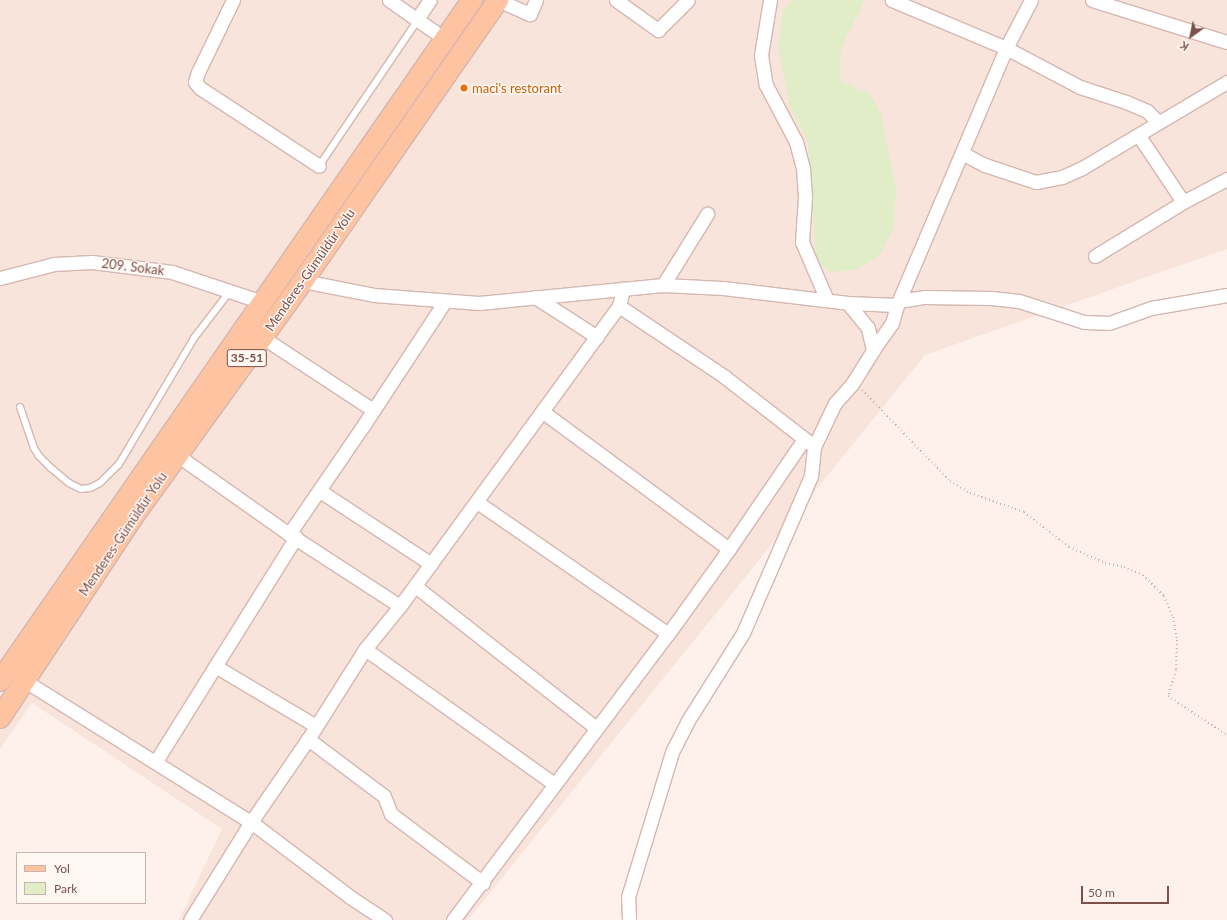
<!DOCTYPE html>
<meta charset="utf-8">
<style>
body{margin:0}
#map{position:relative;width:1227px;height:920px;overflow:hidden;background:#fef1eb;font-family:Lato,sans-serif}
div>[style]{position:absolute}
[style*='--x']{left:calc(var(--x)*1px);top:calc(var(--y)*1px);width:calc(var(--w)*1px);rotate:calc(var(--a)*1deg)}
.residential>*{inset:0;background:#f8e4db}
.green>*{inset:0;background:#e0edc7}
.path>*{height:2px;margin-top:-1px;transform-origin:0;background:repeating-linear-gradient(90deg,#dbaaa2 0 1px,transparent 0 4px)}
.roads{filter:drop-shadow(1px 0 #d4b7b1) drop-shadow(-1px 0 #d4b7b1) drop-shadow(0 1px #d4b7b1) drop-shadow(0 -1px #d4b7b1)}
.service>*{height:6px;margin:-3px;padding:0 3px;transform-origin:3px;border-radius:3px;background:#fff}
.minor>*{height:13px;margin:-6.5px;padding:0 6.5px;transform-origin:6.5px;border-radius:6.5px;background:#fff}
.primary>*{height:20px;margin:-10px;padding:0 10px;transform-origin:10px;border-radius:10px;background:#fec3a1}
.dots>*{width:11px;height:11px;translate:-50% -50%;box-sizing:border-box;border:2px solid #fff7f2;border-radius:50%}
span{translate:-50% -50%;white-space:nowrap;text-align:center;line-height:1.15;-webkit-text-stroke:3px #fff7f2;paint-order:stroke}
.shield-label span{padding:1px 3px;background:#fff7f2;border:1px solid;border-radius:3px;-webkit-text-stroke-width:0}
.shield-label{font-size:12px;color:#7b504b;font-weight:700}
.food-label{font-size:13px;color:#c56008}
.left{translate:0 -50%;text-align:left}
.street-label{font-size:13px;color:#7b504b}
.legend{position:absolute;left:16px;top:852px;width:130px;height:52px;box-sizing:border-box;background:#fff7f2;border:1px solid #cab4af;margin:0;padding:5px 7px;list-style:none;font-size:12px;color:#7b504b}
.legend li{display:flex;align-items:center;gap:8px;height:20px}
.legend b{width:20px;border:1px solid #cab4af}
.north{position:absolute;left:1171px;top:16px;width:40px;height:40px;-webkit-text-stroke:3px #fff7f2;paint-order:stroke;rotate:213deg;font-size:11px;font-weight:700;line-height:16px;text-align:center;color:#7b504b}
.north::after{content:'';display:block;margin:auto;width:14px;height:18px;background:#7b504b;clip-path:polygon(50% 0,100% 100%,50% 72%,0 100%)}
.scale{position:absolute;left:1081px;top:886px;width:88px;height:18px;box-sizing:border-box;border:2px solid #7b504b;border-top:0;padding-left:5px;font-size:12px;line-height:14px;white-space:nowrap;color:#7b504b;-webkit-text-stroke:3px #fff7f2;paint-order:stroke}
</style>
<div id="map">
<div class="residential">
<div style="clip-path:polygon(0 0,1227px 0,1227px 249px,925px 355px,468px 920px,179px 920px,222px 829px,32px 703px,0 749px)"></div>
</div>
<div class="green">
<div style="clip-path:polygon(792px 0,865px 0,841px 48px,840px 80px,870px 94px,882px 116px,886px 141px,896px 188px,894px 227px,880px 255px,856px 270px,830px 272px,816px 260px,808px 143px,790px 106px,778px 47px,783px 11px)"></div>
</div>
<div class="path">
<div style="--x:862;--y:390;--w:127;--a:46"></div>
<div style="--x:950;--y:481;--w:23;--a:31"></div>
<div style="--x:970;--y:493;--w:57;--a:19.4"></div>
<div style="--x:1024;--y:512;--w:57;--a:37.9"></div>
<div style="--x:1069;--y:547;--w:39;--a:24"></div>
<div style="--x:1105;--y:563;--w:19;--a:12"></div>
<div style="--x:1124;--y:567;--w:21;--a:23"></div>
<div style="--x:1143;--y:575;--w:30;--a:45"></div>
<div style="--x:1164;--y:596;--w:23;--a:67"></div>
<div style="--x:1173;--y:617;--w:23;--a:80"></div>
<div style="--x:1177;--y:640;--w:30;--a:92"></div>
<div style="--x:1176;--y:670;--w:27;--a:107"></div>
<div style="--x:1168;--y:696;--w:71;--a:33.5"></div>
</div>
<div class="roads">
<div class="service">
<div style="--x:319;--y:166;--w:176;--a:-55.9"></div>
<div style="--x:20;--y:407;--w:43;--a:71.1"></div>
<div style="--x:34;--y:448;--w:9;--a:58"></div>
<div style="--x:39;--y:456;--w:17;--a:45"></div>
<div style="--x:51;--y:468;--w:23;--a:40"></div>
<div style="--x:69;--y:483;--w:13;--a:27"></div>
<div style="--x:81;--y:489;--w:9;--a:-6"></div>
<div style="--x:90;--y:488;--w:11;--a:-27"></div>
<div style="--x:100;--y:483;--w:27;--a:-45"></div>
<div style="--x:119;--y:464;--w:147;--a:-59.2"></div>
<div style="--x:194;--y:338;--w:59;--a:-52.5"></div>
</div>
<div class="minor">
<div style="--x:233;--y:0;--w:80;--a:115.9"></div>
<div style="--x:198;--y:72;--w:10;--a:107"></div>
<div style="--x:195;--y:82;--w:8;--a:50"></div>
<div style="--x:200;--y:88;--w:142;--a:33.2"></div>
<div style="--x:389;--y:0;--w:68;--a:34.9"></div>
<div style="--x:498;--y:0;--w:35;--a:24"></div>
<div style="--x:530;--y:14;--w:15;--a:-67"></div>
<div style="--x:616;--y:0;--w:52;--a:35.5"></div>
<div style="--x:658;--y:30;--w:42;--a:-45"></div>
<div style="--x:770;--y:0;--w:56;--a:99.3"></div>
<div style="--x:761;--y:55;--w:30;--a:81"></div>
<div style="--x:766;--y:85;--w:64;--a:62.2"></div>
<div style="--x:796;--y:142;--w:27;--a:75"></div>
<div style="--x:803;--y:168;--w:29;--a:86"></div>
<div style="--x:805;--y:197;--w:45;--a:93.8"></div>
<div style="--x:802;--y:242;--w:63;--a:66.7"></div>
<div style="--x:1031;--y:0;--w:54;--a:117.5"></div>
<div style="--x:1006;--y:48;--w:84;--a:27.8"></div>
<div style="--x:1080;--y:87;--w:48;--a:18.1"></div>
<div style="--x:1126;--y:102;--w:23;--a:23"></div>
<div style="--x:1147;--y:111;--w:16;--a:45"></div>
<div style="--x:1092;--y:0;--w:141;--a:17.3"></div>
<div style="--x:417;--y:19;--w:23;--a:-56"></div>
<div style="--x:1139;--y:136;--w:79;--a:56.3"></div>
<div style="--x:962;--y:153;--w:26;--a:28"></div>
<div style="--x:985;--y:165;--w:54;--a:18.4"></div>
<div style="--x:1036;--y:182;--w:26;--a:-11"></div>
<div style="--x:1062;--y:177;--w:22;--a:-24"></div>
<div style="--x:1082;--y:168;--w:169;--a:-30.7"></div>
<div style="--x:1095;--y:256;--w:103;--a:-31.5"></div>
<div style="--x:1183;--y:202;--w:50;--a:-27.6"></div>
<div style="--x:0;--y:278;--w:56;--a:-14.5"></div>
<div style="--x:54;--y:264;--w:38;--a:-3"></div>
<div style="--x:92;--y:262;--w:81;--a:7.1"></div>
<div style="--x:172;--y:272;--w:95;--a:18.4"></div>
<div style="--x:303;--y:281;--w:72;--a:11.2"></div>
<div style="--x:374;--y:295;--w:105;--a:4.4"></div>
<div style="--x:479;--y:303;--w:185;--a:-5.6"></div>
<div style="--x:663;--y:285;--w:60;--a:2.9"></div>
<div style="--x:723;--y:288;--w:126;--a:6.8"></div>
<div style="--x:848;--y:303;--w:49;--a:2.3"></div>
<div style="--x:897;--y:305;--w:279;--a:-67"></div>
<div style="--x:1006;--y:48;--w:124;--a:-157.2"></div>
<div style="--x:663;--y:285;--w:84;--a:-58.2"></div>
<div style="--x:535;--y:297;--w:74;--a:32.8"></div>
<div style="--x:899;--y:301;--w:26;--a:-9"></div>
<div style="--x:925;--y:297;--w:66;--a:0.9"></div>
<div style="--x:991;--y:298;--w:28;--a:6"></div>
<div style="--x:1019;--y:301;--w:68;--a:17.9"></div>
<div style="--x:1084;--y:322;--w:25;--a:2"></div>
<div style="--x:1109;--y:323;--w:45;--a:-19.7"></div>
<div style="--x:1151;--y:308;--w:77;--a:-9.7"></div>
<div style="--x:619;--y:306;--w:128;--a:33.8"></div>
<div style="--x:725;--y:377;--w:109;--a:37.9"></div>
<div style="--x:262;--y:337;--w:133;--a:33.3"></div>
<div style="--x:873;--y:350;--w:33;--a:-55"></div>
<div style="--x:892;--y:323;--w:19;--a:-74"></div>
<div style="--x:543;--y:412;--w:231;--a:36.4"></div>
<div style="--x:177;--y:455;--w:137;--a:35.2"></div>
<div style="--x:289;--y:534;--w:132;--a:33"></div>
<div style="--x:400;--y:606;--w:55;--a:129.1"></div>
<div style="--x:365;--y:649;--w:107;--a:122.3"></div>
<div style="--x:308;--y:739;--w:101;--a:124.5"></div>
<div style="--x:251;--y:822;--w:115;--a:121.9"></div>
<div style="--x:320;--y:491;--w:133;--a:33.3"></div>
<div style="--x:477;--y:502;--w:232;--a:34.6"></div>
<div style="--x:289;--y:534;--w:135;--a:-55.6"></div>
<div style="--x:365;--y:423;--w:146;--a:-56.7"></div>
<div style="--x:415;--y:586;--w:230;--a:38.1"></div>
<div style="--x:400;--y:606;--w:371;--a:-53.9"></div>
<div style="--x:619;--y:306;--w:18;--a:-77"></div>
<div style="--x:365;--y:649;--w:232;--a:35.5"></div>
<div style="--x:215;--y:666;--w:117;--a:30.7"></div>
<div style="--x:25;--y:681;--w:266;--a:32"></div>
<div style="--x:251;--y:822;--w:124;--a:37.1"></div>
<div style="--x:350;--y:897;--w:42;--a:33.3"></div>
<div style="--x:308;--y:739;--w:95;--a:36.9"></div>
<div style="--x:384;--y:796;--w:19;--a:69"></div>
<div style="--x:391;--y:814;--w:115;--a:36.9"></div>
<div style="--x:156;--y:761;--w:264;--a:-58"></div>
<div style="--x:453;--y:920;--w:358;--a:-53.1"></div>
<div style="--x:668;--y:634;--w:105;--a:-54.3"></div>
<div style="--x:729;--y:549;--w:133;--a:-55.7"></div>
<div style="--x:629;--y:920;--w:23;--a:-92"></div>
<div style="--x:628;--y:897;--w:152;--a:-73.1"></div>
<div style="--x:672;--y:752;--w:34;--a:-63"></div>
<div style="--x:687;--y:722;--w:105;--a:-57.8"></div>
<div style="--x:743;--y:633;--w:171;--a:-66.6"></div>
<div style="--x:811;--y:476;--w:29;--a:-84"></div>
<div style="--x:814;--y:447;--w:49;--a:-64.5"></div>
<div style="--x:835;--y:403;--w:25;--a:-48"></div>
<div style="--x:852;--y:384;--w:40;--a:-58"></div>
<div style="--x:873;--y:350;--w:23;--a:-103"></div>
<div style="--x:868;--y:328;--w:32;--a:-129"></div>
</div>
<div class="primary">
<div style="--x:0;--y:681;--w:829;--a:-55.27"></div>
<div style="--x:0;--y:718;--w:241;--a:-56.5"></div>
<div style="--x:133;--y:517;--w:291;--a:-54.2"></div>
<div style="--x:303;--y:281;--w:342;--a:-55.2"></div>
</div>
</div>
<div class="dots">
<div style="left:464px;top:88px;background:#e8710a"></div>
</div>
<div class="shield-label">
<span style="left:247px;top:358px">35-51</span>
</div>
<div class="food-label">
<span class="left" style="left:472px;top:88px">maci's restorant</span>
</div>
<div class="street-label">
<span style="left:133px;top:267px;rotate:7deg">209. Sokak</span>
<span style="left:310px;top:270px;rotate:-55deg">Menderes-Gümüldür Yolu</span>
<span style="left:123px;top:534px;rotate:-56deg">Menderes-Gümüldür Yolu</span>
</div>
<ul class="legend">
<li><b style="height:5px;background:#fec3a1"></b>Yol</li>
<li><b style="height:11px;background:#e0edc7"></b>Park</li>
</ul>
<div class="north">K</div>
<div class="scale">50 m</div>
</div>
